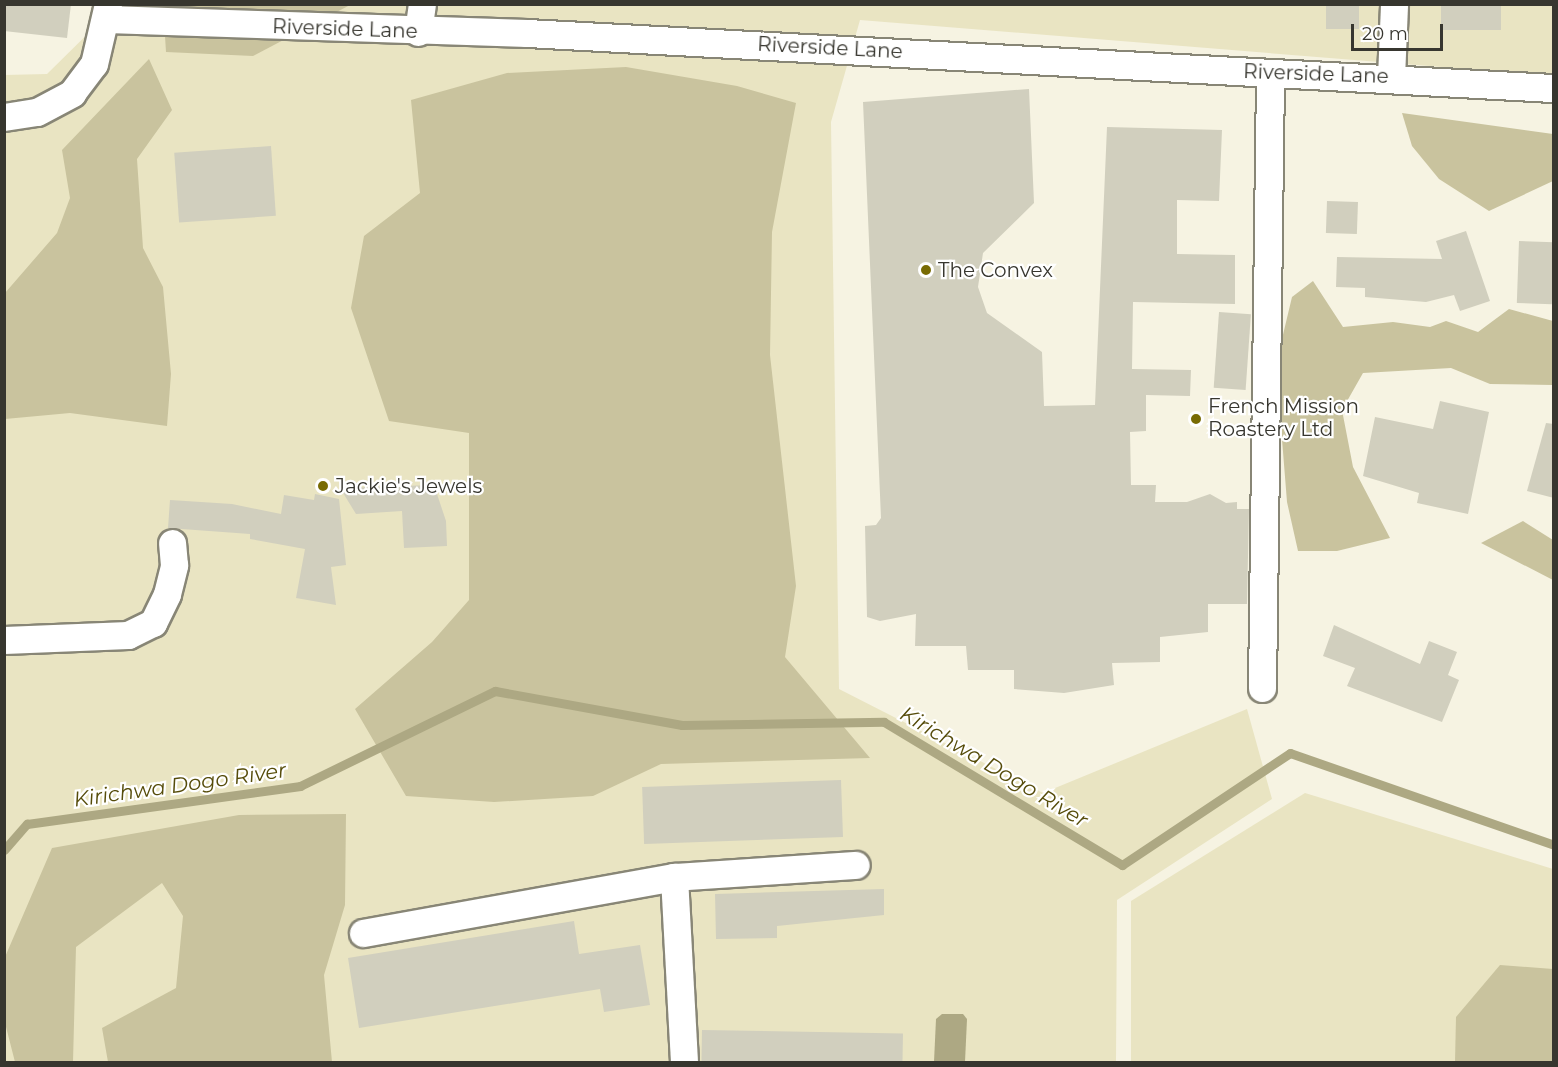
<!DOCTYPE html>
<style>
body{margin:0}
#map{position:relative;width:1558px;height:1067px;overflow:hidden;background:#f6f3e2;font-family:Montserrat,sans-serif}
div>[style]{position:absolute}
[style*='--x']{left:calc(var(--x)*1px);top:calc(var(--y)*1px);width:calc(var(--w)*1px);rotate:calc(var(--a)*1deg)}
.green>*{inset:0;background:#e9e4c2}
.forest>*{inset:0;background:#c9c39e}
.water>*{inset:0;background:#ada883}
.stream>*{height:9px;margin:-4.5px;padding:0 4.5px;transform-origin:4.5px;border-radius:4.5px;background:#ada883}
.building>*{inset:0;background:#d1cfbe;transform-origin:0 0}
.roads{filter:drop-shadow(2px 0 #888676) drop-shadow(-2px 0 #888676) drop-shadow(0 2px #888676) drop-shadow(0 -2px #888676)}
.minor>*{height:27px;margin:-13.5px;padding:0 13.5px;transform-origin:13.5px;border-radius:13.5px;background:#fff}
.dots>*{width:16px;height:16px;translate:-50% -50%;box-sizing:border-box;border:3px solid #fff;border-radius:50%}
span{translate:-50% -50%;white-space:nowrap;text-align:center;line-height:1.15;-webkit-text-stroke:4.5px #fff;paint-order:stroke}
.street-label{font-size:20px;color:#37362f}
.poi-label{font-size:20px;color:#37362f}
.left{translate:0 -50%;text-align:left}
.water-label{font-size:21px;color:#564c0a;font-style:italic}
.frame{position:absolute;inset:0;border:6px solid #37362f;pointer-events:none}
.scale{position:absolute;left:1351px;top:24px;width:92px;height:27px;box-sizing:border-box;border:3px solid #37362f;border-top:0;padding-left:8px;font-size:18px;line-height:21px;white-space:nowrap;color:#37362f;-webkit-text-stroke:4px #fff;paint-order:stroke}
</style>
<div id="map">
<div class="green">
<div style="clip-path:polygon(118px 4px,1554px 5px,1553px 76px,860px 20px,831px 122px,839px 689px,1043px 793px,1247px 709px,1272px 799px,1117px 900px,1116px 1062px,5px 1062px,4px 75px,47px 74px)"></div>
<div style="clip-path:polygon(1305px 793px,1553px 869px,1553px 1062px,1131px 1062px,1131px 901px)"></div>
</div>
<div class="forest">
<div style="clip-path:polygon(163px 5px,350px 5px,253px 56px,166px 52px)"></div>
<div style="clip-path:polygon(149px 59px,172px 110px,137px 159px,143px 248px,163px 287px,171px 374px,167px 426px,70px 413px,5px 419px,5px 293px,57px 233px,70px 198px,62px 150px)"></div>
<div style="clip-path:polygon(626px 67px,737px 86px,796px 103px,772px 232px,770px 355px,796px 586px,785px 657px,870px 758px,661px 764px,593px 796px,494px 802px,406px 796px,355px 709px,432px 642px,469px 600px,469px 433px,389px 421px,351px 308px,364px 236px,420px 193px,411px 100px,507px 73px)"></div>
<div style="clip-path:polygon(1402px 113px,1553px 134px,1553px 181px,1489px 211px,1439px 179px,1412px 146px)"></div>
<div style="clip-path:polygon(1313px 281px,1343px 327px,1393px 322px,1430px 327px,1446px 321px,1478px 332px,1509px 309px,1553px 321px,1553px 385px,1490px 384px,1451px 368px,1363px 373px,1342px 410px,1353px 467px,1390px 538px,1337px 551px,1298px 551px,1287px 502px,1276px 364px,1292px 297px)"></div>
<div style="clip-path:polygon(1523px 521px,1553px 540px,1553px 580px,1481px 543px)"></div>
<div style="clip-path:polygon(346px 814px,345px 905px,324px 975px,332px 1062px,108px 1062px,102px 1028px,176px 988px,183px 916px,162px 883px,76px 947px,73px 1062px,15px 1062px,5px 1023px,5px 957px,52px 848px,239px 815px)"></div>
<div style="clip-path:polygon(1500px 965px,1553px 969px,1553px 1062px,1455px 1062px,1456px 1017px)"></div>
</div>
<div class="water">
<div style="clip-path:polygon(942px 1014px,963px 1014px,967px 1019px,965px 1062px,934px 1062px,936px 1019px)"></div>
</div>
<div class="stream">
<div style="--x:4;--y:850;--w:35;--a:-49"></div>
<div style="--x:27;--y:824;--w:276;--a:-7.9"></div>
<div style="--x:300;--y:786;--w:217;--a:-26"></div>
<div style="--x:495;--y:691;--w:190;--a:10.3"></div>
<div style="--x:682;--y:725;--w:202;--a:-0.9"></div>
<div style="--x:884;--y:722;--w:278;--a:31"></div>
<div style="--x:1122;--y:865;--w:202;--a:-33.7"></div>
<div style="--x:1290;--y:753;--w:280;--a:19.2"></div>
</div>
<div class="building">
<div style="clip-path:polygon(4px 4px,71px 4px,67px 38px,4px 31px)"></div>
<div style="left:1326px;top:4px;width:33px;height:25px"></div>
<div style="left:1441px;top:4px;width:60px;height:26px"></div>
<div style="clip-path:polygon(1029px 89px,1034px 203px,983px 253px,978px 287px,987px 313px,1042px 352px,1044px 406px,1095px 405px,1107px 127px,1222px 130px,1219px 201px,1177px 200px,1177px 254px,1235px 255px,1235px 304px,1133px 302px,1132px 369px,1191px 370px,1190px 396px,1146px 395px,1146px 431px,1130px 432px,1131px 485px,1156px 485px,1155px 502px,1187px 502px,1210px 494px,1226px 503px,1237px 502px,1237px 509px,1249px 509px,1247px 604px,1208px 604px,1208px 632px,1160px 637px,1160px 662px,1112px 663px,1114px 685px,1064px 693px,1014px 689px,1014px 670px,968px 670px,966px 646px,915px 646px,916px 614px,880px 621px,867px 617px,865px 526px,876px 525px,881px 518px,863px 102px)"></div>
<div style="left:271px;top:146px;width:70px;height:97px;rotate:86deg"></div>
<div style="left:1327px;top:201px;width:31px;height:32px;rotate:2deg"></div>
<div style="clip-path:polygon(1466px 231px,1490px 301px,1460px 311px,1454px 295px,1426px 302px,1365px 297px,1365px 288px,1336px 287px,1337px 257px,1442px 259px,1436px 241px)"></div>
<div style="left:1519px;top:241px;width:35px;height:62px;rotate:2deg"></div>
<div style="left:1219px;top:312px;width:32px;height:76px;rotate:4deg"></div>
<div style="clip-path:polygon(1440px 401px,1489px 412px,1468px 514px,1417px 503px,1419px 493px,1363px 476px,1375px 417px,1433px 429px)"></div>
<div style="clip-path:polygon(1546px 423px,1554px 424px,1554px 498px,1527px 491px)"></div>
<div style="clip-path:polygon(434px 485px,446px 521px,447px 546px,404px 548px,402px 511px,356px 514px,340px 488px)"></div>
<div style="clip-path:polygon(315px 494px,339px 499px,346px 565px,331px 567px,336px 605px,296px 598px,305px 549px,250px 539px,250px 534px,168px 528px,170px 500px,232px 504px,281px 514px,284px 495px,314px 500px)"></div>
<div style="clip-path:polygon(1334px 625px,1420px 664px,1429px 641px,1457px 652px,1448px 675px,1459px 680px,1442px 722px,1347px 686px,1355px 668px,1323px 656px)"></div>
<div style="left:841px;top:780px;width:57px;height:199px;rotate:88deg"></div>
<div style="clip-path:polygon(884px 889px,884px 915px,777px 926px,777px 938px,716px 939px,715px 894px)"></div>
<div style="clip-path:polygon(574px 921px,579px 954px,640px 945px,650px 1005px,604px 1012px,600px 989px,359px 1028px,348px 958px)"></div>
<div style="left:702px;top:1030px;width:201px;height:32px;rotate:1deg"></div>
</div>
<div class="roads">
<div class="minor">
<div style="--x:107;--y:19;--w:420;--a:1.9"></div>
<div style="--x:527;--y:33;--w:1028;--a:3.07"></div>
<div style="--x:418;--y:32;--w:28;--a:-82"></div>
<div style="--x:1391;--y:77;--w:73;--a:-87.6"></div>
<div style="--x:4;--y:117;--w:33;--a:-9"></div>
<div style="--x:37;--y:112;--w:40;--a:-28"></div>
<div style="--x:72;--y:93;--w:36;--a:-53"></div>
<div style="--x:94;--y:64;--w:62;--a:-76.9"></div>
<div style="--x:4;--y:640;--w:124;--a:-2.3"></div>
<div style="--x:128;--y:635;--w:28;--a:-26"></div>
<div style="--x:153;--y:623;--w:32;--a:-64"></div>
<div style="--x:167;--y:594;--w:30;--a:-76"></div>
<div style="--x:174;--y:565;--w:22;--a:-95"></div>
<div style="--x:1262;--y:688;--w:615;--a:-89.25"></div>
<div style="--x:674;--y:877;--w:182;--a:-3.8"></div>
<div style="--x:363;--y:933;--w:316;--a:-10.2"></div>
<div style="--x:674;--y:877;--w:185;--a:86.9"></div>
</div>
</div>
<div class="dots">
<div style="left:926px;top:270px;background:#786b03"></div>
<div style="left:1196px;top:419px;background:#786b03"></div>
<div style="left:323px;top:486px;background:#786b03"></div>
</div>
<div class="street-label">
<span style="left:345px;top:29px;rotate:2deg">Riverside Lane</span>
<span style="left:830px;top:48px;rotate:3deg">Riverside Lane</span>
<span style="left:1316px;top:74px;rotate:2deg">Riverside Lane</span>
</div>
<div class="poi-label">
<span class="left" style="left:938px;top:270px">The Convex</span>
<span class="left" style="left:1208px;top:418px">French Mission<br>Roastery Ltd</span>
<span class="left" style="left:335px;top:486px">Jackie's Jewels</span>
</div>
<div class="water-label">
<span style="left:994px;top:767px;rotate:31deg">Kirichwa Dogo River</span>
<span style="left:180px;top:785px;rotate:-8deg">Kirichwa Dogo River</span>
</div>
<div class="frame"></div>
<div class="scale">20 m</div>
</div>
